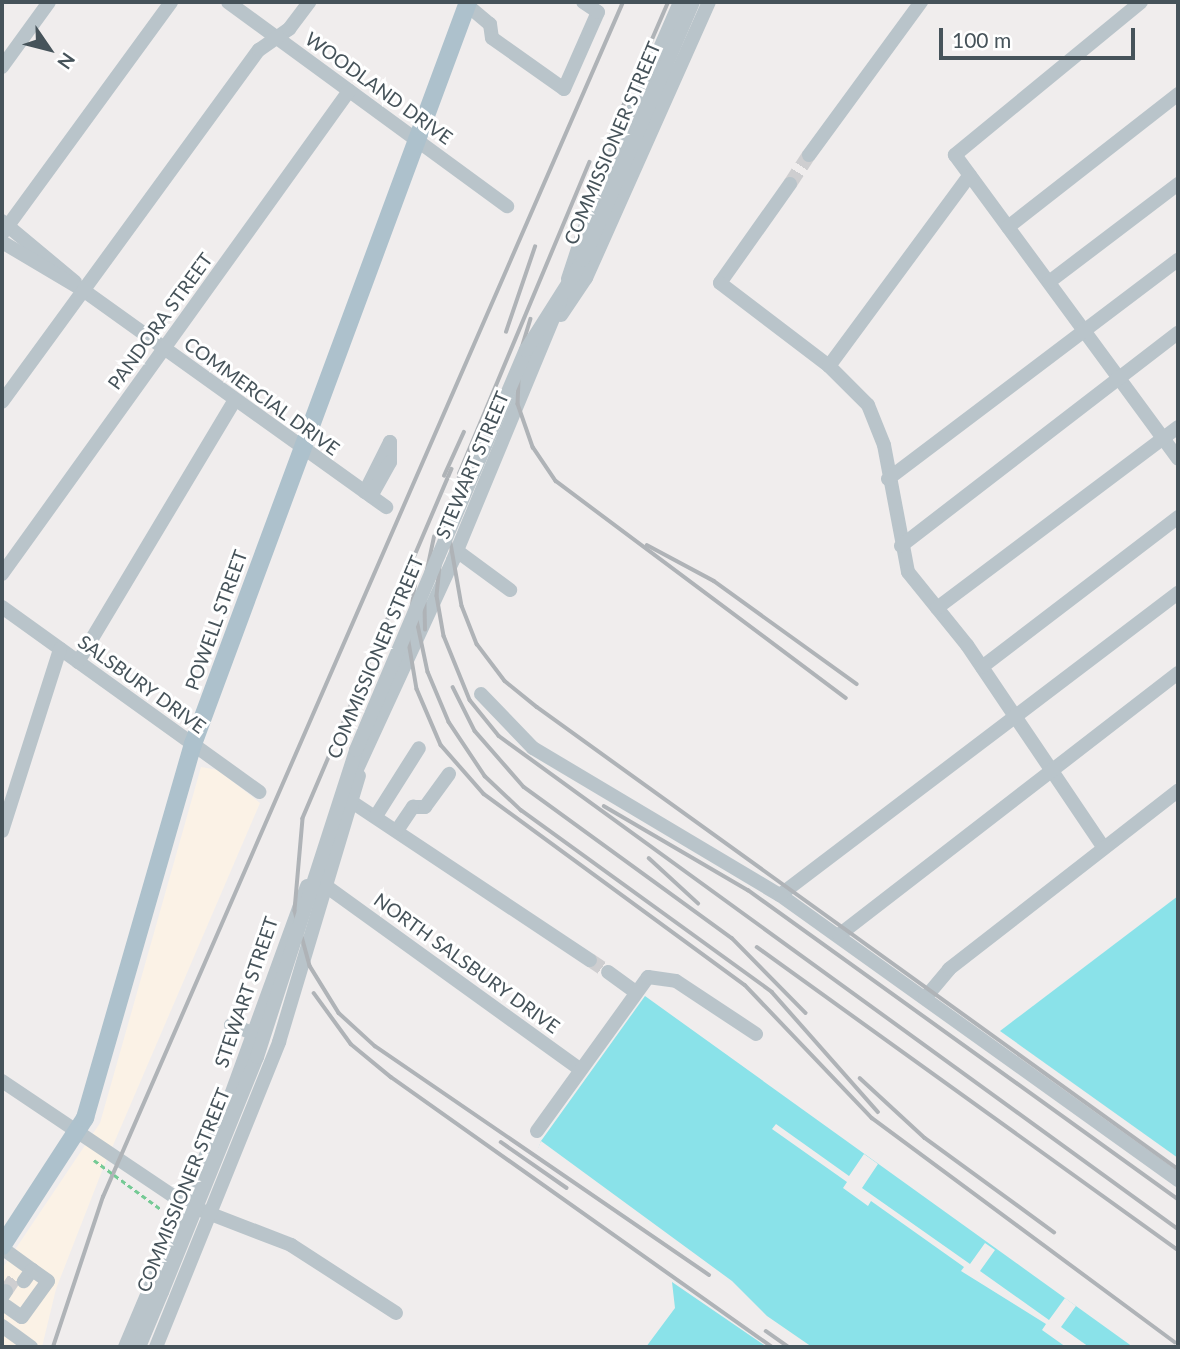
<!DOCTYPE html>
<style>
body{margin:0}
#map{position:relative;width:1180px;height:1349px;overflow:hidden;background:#f0eded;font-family:Lato,sans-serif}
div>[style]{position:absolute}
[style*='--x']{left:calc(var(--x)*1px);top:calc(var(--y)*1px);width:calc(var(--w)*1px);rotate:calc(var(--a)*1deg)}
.commercial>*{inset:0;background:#fbf2e6}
.water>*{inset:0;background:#8ae2e9}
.pier>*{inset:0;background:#f0eded}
.minor-tunnel>*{height:14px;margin-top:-7px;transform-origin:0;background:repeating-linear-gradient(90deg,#ceced0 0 14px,transparent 0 21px)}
.minor>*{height:14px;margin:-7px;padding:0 7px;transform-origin:7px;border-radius:7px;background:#b9c4ca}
.major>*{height:18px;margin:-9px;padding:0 9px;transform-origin:9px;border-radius:9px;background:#adc1cc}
.rail>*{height:3.5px;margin:-1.75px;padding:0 1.75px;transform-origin:1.75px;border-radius:1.75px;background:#afb3b7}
.path-bridge>*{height:2.5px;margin-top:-1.25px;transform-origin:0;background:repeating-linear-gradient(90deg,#75ca95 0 5px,transparent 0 8.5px)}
.minor-bridge>*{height:14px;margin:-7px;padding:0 7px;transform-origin:7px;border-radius:7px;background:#b9c4ca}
span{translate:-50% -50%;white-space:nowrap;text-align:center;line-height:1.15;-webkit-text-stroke:6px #fff;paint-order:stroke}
.street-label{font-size:19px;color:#46535a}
.frame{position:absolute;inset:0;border:4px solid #46535a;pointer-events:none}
.north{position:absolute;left:14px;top:14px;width:70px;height:70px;-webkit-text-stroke:5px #fff;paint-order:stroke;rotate:125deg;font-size:19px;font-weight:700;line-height:28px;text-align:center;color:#46535a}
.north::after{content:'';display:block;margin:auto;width:24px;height:32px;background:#46535a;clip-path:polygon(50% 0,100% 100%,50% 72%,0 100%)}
.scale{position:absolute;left:939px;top:28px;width:196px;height:32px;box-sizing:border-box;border:4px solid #46535a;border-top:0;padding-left:9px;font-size:21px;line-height:24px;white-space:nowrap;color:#46535a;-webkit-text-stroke:5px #fff;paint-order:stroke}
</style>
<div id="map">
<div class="commercial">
<div style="clip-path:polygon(201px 767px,218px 770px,260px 803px,102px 1171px,56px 1289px,42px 1347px,2px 1347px,2px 1269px,100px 1123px)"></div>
</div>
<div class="water">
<div style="clip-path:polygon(1178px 896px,1178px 1158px,1000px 1031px)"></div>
<div style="clip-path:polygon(645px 996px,1133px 1347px,632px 1347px,668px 1292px,657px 1264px,528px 1177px,541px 1141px)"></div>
</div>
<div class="pier">
<div style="clip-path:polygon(776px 1124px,849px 1176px,864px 1154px,878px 1164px,862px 1188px,970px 1264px,985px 1243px,995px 1250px,980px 1271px,1049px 1320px,1065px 1298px,1076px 1306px,1061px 1327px,1089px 1347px,1066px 1347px,1042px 1330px,1046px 1324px,961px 1271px,964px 1267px,871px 1201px,868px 1206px,843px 1188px,847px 1182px,772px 1129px)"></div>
<div style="clip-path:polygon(541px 1141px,732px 1281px,767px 1316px,812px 1347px,767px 1347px,672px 1282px,675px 1308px,646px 1347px,628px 1347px,661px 1299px,662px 1283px,654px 1266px,525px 1179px)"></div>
</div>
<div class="minor-tunnel">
<div style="--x:790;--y:184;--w:35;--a:-57"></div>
<div style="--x:590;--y:960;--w:22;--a:34"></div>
<div style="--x:6;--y:1291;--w:18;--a:-56"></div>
</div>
<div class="minor">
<div style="--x:228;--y:2;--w:346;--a:36.2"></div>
<div style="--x:1141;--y:2;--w:241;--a:140.6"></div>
<div style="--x:955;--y:155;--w:377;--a:53.7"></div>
<div style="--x:467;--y:5;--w:30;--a:40"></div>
<div style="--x:490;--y:24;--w:14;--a:82"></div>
<div style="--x:492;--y:38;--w:88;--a:35.3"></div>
<div style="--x:564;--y:89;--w:84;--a:-66.2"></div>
<div style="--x:598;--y:12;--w:18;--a:-146"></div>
<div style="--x:2;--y:67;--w:80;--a:-54.1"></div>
<div style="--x:809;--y:155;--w:190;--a:-53.8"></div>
<div style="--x:790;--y:184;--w:121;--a:125.3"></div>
<div style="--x:720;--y:283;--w:137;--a:37.3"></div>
<div style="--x:829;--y:366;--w:55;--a:45"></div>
<div style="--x:868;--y:405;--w:43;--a:68.2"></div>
<div style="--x:884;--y:445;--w:129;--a:79.3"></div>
<div style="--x:908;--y:572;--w:94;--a:51.1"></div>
<div style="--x:967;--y:645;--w:241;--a:56"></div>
<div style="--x:2;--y:221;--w:95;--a:39.9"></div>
<div style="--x:1008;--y:227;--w:216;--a:-38"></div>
<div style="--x:2;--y:234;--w:287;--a:-53.9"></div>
<div style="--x:2;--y:242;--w:94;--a:30.7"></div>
<div style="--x:83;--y:290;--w:373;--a:35.6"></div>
<div style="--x:568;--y:279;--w:83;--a:-71.8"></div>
<div style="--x:594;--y:200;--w:216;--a:-66.5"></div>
<div style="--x:1049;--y:282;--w:162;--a:-37.2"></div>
<div style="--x:561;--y:315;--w:45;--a:-56"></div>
<div style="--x:586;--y:278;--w:302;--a:-66"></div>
<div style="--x:829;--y:366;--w:237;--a:-53.6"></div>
<div style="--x:2;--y:402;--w:436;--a:-53.9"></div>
<div style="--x:259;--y:50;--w:37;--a:-35"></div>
<div style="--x:289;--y:29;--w:34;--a:-53"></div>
<div style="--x:888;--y:479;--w:363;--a:-37.1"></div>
<div style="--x:365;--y:492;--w:56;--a:-63.4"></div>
<div style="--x:390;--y:442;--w:20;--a:90"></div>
<div style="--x:390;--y:462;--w:39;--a:119"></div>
<div style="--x:901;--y:546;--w:349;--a:-37.6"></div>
<div style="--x:457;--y:551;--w:66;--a:36.3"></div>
<div style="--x:2;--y:574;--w:595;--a:-54.31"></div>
<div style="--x:2;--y:607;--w:317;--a:35.7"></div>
<div style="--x:937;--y:608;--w:301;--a:-36.9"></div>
<div style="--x:78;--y:662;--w:305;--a:-59.1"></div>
<div style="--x:982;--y:667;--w:247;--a:-37.4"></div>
<div style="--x:481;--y:694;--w:75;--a:46.1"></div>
<div style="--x:533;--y:748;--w:287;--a:30.8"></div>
<div style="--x:780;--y:895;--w:490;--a:35.6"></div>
<div style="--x:346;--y:793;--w:256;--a:-65.3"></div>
<div style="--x:453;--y:560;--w:282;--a:-67.5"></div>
<div style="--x:355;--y:804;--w:282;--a:33.6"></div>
<div style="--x:376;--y:816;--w:80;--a:-57.7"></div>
<div style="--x:398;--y:829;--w:27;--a:-56"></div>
<div style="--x:413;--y:807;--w:12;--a:0"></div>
<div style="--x:425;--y:807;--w:41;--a:-54"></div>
<div style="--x:2;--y:831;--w:191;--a:-72.3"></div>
<div style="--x:330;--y:889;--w:308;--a:35.8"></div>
<div style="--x:780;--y:895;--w:500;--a:-37.2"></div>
<div style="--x:839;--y:935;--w:428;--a:-37.7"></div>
<div style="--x:608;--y:972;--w:34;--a:36"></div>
<div style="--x:925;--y:998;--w:38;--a:-50"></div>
<div style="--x:949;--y:969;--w:290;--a:-37.9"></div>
<div style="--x:231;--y:1025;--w:32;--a:20"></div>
<div style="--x:2;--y:1081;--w:220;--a:33.9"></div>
<div style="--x:185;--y:1204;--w:114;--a:21.1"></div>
<div style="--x:291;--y:1245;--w:125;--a:32.9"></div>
<div style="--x:537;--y:1131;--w:190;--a:-54.2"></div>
<div style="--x:648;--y:977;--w:28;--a:8"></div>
<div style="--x:676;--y:981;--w:96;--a:33.5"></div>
<div style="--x:2;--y:1248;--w:37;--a:36"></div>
<div style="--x:32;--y:1270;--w:14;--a:126"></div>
<div style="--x:2;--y:1297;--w:7;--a:-56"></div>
<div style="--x:6;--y:1306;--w:19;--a:35"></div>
<div style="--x:22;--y:1317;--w:44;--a:-54.2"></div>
<div style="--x:48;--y:1281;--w:19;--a:-145"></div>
<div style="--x:2;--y:1326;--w:36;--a:36"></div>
<div style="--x:125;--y:1347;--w:262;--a:-67.1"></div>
<div style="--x:227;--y:1106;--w:234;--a:-70"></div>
<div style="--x:139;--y:1347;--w:60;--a:-67.3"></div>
<div style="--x:156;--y:1347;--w:329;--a:-68"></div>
<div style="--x:279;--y:1042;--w:278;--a:-73.3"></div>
</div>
<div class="major">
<div style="--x:2;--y:1246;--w:153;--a:-57"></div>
<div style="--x:85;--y:1118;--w:389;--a:-73.9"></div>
<div style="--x:193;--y:744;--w:791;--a:-69.66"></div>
</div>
<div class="rail">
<div style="--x:590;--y:162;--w:337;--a:112.7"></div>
<div style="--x:460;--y:473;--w:66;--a:98.7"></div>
<div style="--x:450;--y:538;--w:69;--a:80"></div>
<div style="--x:462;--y:606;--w:41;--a:68.5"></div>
<div style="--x:477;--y:644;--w:46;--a:52.9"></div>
<div style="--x:505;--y:681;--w:41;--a:39.1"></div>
<div style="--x:537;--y:707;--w:790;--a:35.78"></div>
<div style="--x:592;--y:178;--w:192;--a:-66.6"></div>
<div style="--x:531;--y:319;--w:38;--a:107"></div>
<div style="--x:520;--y:355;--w:49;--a:92.3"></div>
<div style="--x:518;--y:404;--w:46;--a:70.8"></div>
<div style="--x:533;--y:447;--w:41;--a:55.9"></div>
<div style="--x:556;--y:481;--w:362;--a:36.8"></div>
<div style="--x:506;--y:332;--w:90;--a:-71.2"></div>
<div style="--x:452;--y:469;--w:380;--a:113.1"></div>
<div style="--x:303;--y:819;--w:92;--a:95"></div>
<div style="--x:295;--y:911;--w:57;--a:74.7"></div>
<div style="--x:310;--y:966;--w:55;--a:58.3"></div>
<div style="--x:339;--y:1013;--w:49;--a:42.5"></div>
<div style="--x:375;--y:1046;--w:405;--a:34.4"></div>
<div style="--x:444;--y:476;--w:48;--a:-65.6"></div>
<div style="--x:444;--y:527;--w:69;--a:95.8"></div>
<div style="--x:437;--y:596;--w:41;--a:80.1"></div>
<div style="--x:444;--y:636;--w:69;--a:67.9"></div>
<div style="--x:470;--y:700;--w:46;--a:51.1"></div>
<div style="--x:499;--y:736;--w:839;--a:35.98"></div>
<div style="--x:647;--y:545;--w:76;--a:28.2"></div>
<div style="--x:714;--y:581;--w:176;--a:35.8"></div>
<div style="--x:418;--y:567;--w:70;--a:98.2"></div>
<div style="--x:408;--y:636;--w:54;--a:80.4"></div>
<div style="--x:417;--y:689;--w:61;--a:66.8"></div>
<div style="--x:441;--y:745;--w:65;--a:48.7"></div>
<div style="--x:484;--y:794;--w:323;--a:36.2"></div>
<div style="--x:745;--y:985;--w:184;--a:46.3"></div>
<div style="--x:872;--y:1118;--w:377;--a:36.5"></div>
<div style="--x:417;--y:620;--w:53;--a:78.1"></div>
<div style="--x:428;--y:672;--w:54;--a:67.2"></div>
<div style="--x:449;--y:722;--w:65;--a:56.3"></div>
<div style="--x:485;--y:776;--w:50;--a:43.4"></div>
<div style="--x:521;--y:810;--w:310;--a:35.9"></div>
<div style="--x:772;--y:992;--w:160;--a:48.5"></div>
<div style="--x:425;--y:630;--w:46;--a:-91.2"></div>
<div style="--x:424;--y:584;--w:48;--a:-78"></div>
<div style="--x:453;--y:687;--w:49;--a:63.4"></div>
<div style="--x:475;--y:731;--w:74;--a:48.8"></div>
<div style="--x:524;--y:787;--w:257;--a:36"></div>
<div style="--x:732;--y:938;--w:105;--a:45.4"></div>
<div style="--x:604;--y:806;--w:167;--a:30.3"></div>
<div style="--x:748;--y:890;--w:530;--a:35.7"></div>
<div style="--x:649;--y:858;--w:67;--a:42.6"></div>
<div style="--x:757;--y:947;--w:519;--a:35.74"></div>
<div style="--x:314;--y:993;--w:63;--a:54"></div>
<div style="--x:351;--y:1044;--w:52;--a:39.5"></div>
<div style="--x:391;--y:1077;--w:468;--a:35.3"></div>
<div style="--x:860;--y:1078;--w:88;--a:42.7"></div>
<div style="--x:925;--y:1138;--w:160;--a:36.1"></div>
<div style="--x:501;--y:1142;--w:80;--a:34.9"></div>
<div style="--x:766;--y:1331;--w:28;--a:35"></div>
<div style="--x:53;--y:1347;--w:158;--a:-71.6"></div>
<div style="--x:103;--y:1197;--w:1303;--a:-66.48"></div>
</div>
<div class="path-bridge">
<div style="--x:94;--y:1160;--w:84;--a:36.3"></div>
</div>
<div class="minor-bridge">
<div style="--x:162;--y:1292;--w:253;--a:-68"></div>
<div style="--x:257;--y:1057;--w:323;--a:-72.1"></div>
<div style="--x:356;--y:750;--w:435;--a:-67"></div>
<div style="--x:526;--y:350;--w:107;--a:-57.7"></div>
<div style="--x:583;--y:260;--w:280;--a:-66.9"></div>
</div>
<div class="street-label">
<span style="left:379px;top:88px;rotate:36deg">WOODLAND DRIVE</span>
<span style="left:612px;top:143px;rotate:-67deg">COMMISSIONER STREET</span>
<span style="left:160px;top:321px;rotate:-54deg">PANDORA STREET</span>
<span style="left:262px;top:396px;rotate:36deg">COMMERCIAL DRIVE</span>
<span style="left:472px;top:465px;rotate:-67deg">STEWART STREET</span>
<span style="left:216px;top:620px;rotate:-70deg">POWELL STREET</span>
<span style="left:375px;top:657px;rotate:-67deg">COMMISSIONER STREET</span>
<span style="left:142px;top:684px;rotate:36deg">SALSBURY DRIVE</span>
<span style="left:467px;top:963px;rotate:36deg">NORTH SALSBURY DRIVE</span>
<span style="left:246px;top:992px;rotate:-71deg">STEWART STREET</span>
<span style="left:183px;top:1190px;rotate:-68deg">COMMISSIONER STREET</span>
</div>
<div class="frame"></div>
<div class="north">N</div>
<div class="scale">100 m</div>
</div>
